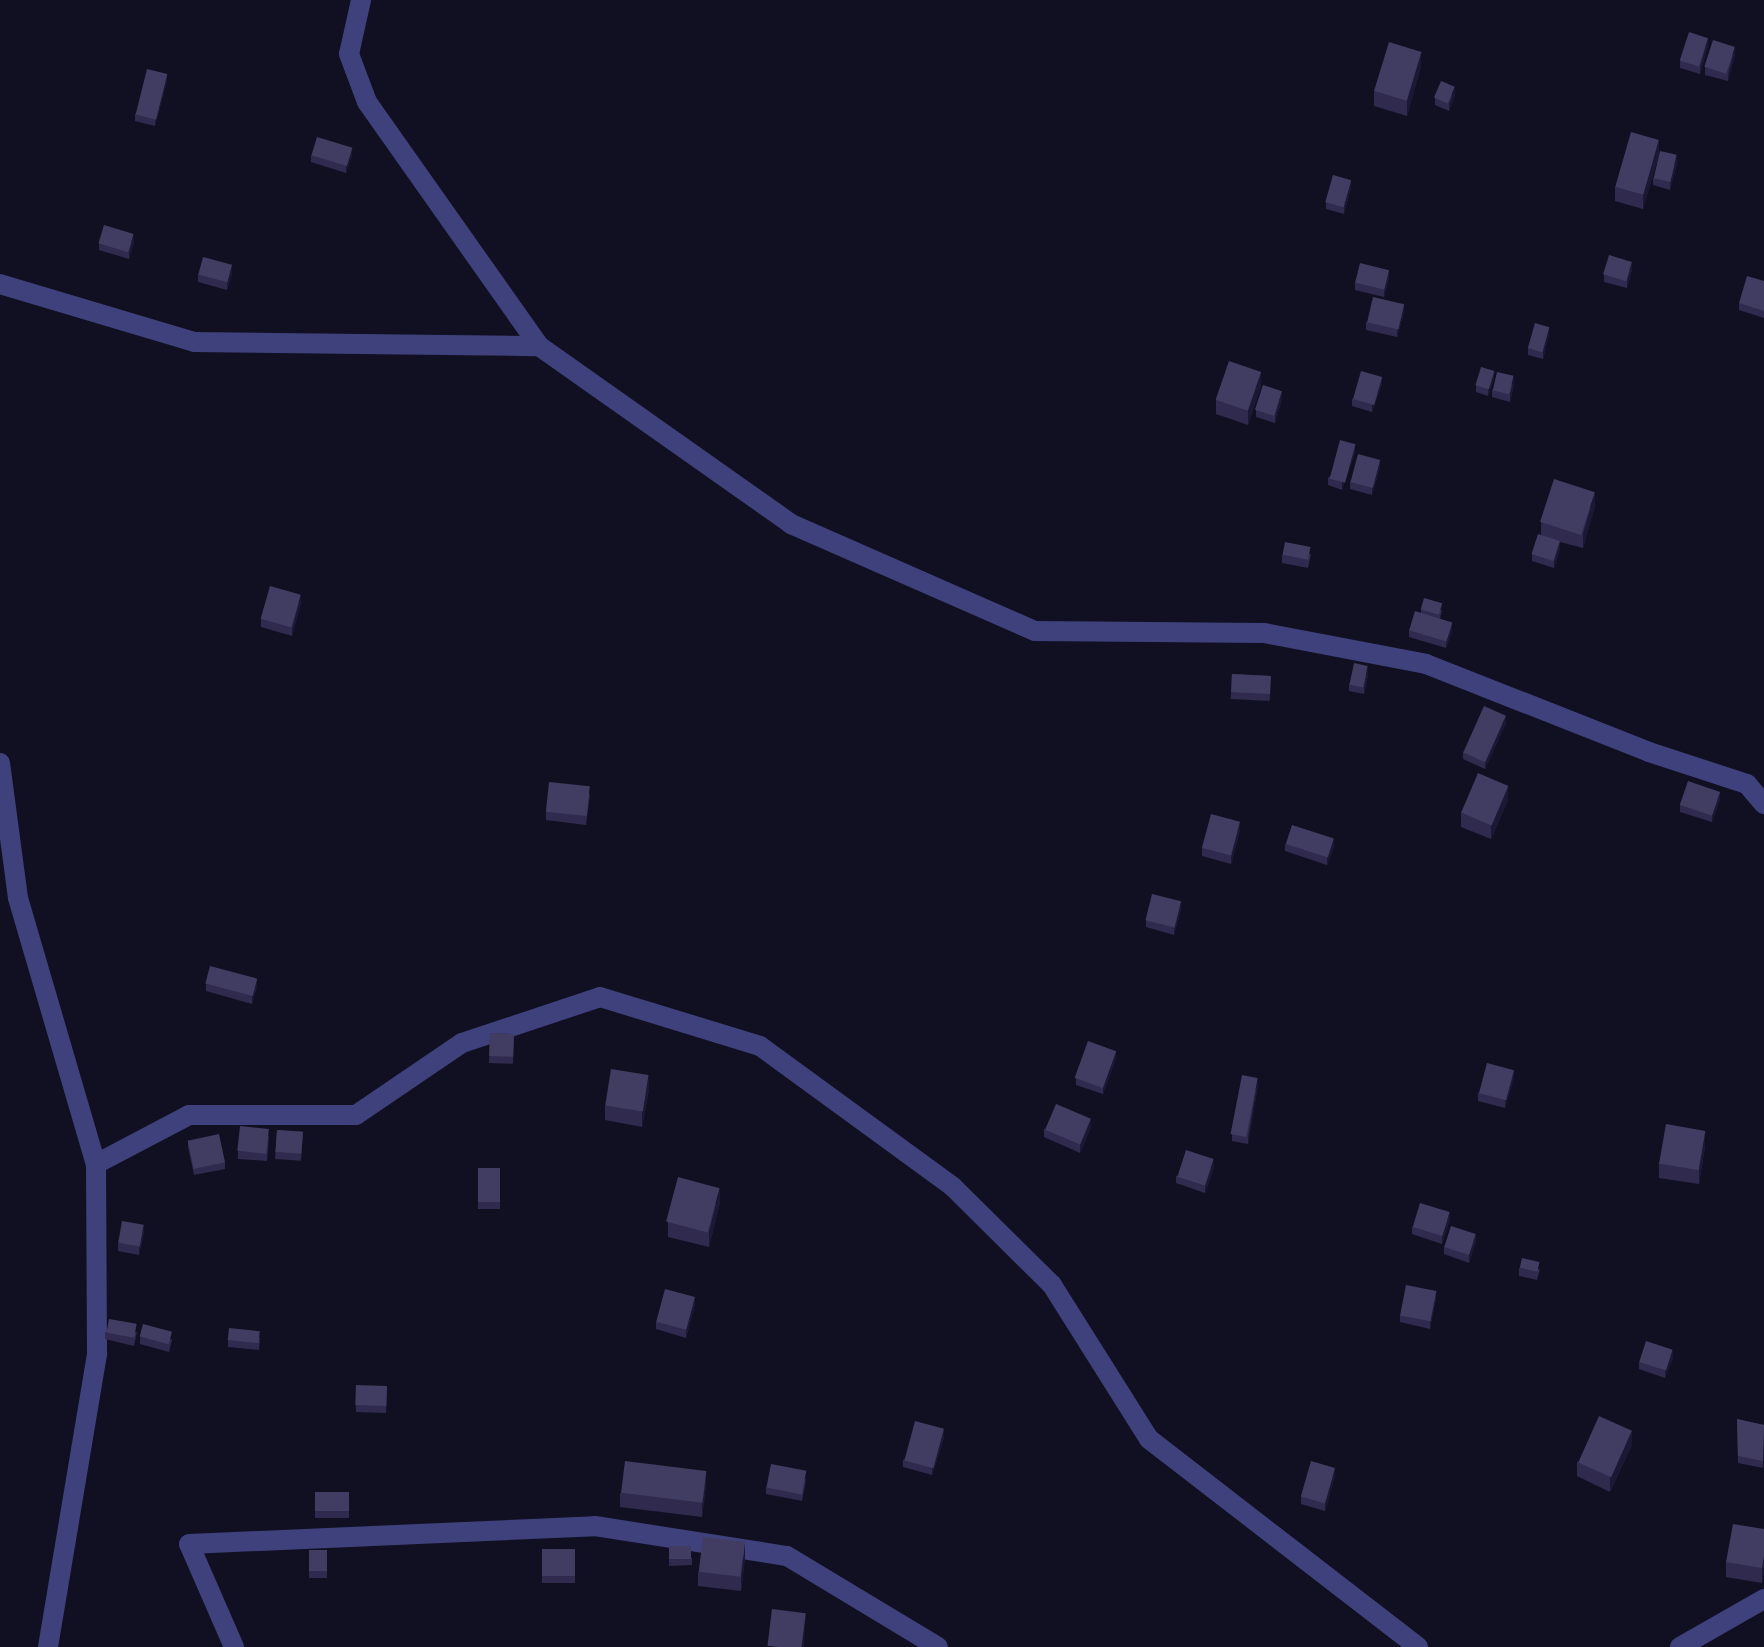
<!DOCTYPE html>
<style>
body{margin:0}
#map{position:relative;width:1764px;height:1647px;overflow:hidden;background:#111022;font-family:Helvetica,sans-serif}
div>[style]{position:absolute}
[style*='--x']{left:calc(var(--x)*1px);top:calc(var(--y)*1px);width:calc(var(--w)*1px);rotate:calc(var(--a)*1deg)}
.minor>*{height:20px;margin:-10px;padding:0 10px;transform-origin:10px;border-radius:10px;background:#3f417c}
.wall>*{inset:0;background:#2f2a4e;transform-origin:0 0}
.shaded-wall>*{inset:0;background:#1b1835}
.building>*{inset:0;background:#413c61;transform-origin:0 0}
span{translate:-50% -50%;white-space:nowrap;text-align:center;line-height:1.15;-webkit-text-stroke:6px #111022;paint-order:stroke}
</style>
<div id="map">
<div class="minor">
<div style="--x:361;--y:0;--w:55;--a:102.5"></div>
<div style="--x:349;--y:54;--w:51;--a:69.4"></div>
<div style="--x:367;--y:102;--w:299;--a:54.8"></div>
<div style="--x:0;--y:284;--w:202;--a:16.6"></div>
<div style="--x:194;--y:342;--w:345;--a:0.7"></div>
<div style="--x:539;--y:346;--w:309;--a:35.2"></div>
<div style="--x:791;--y:524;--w:266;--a:23.7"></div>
<div style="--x:1035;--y:631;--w:229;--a:0.5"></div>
<div style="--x:1264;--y:633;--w:165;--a:10.8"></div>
<div style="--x:1426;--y:664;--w:240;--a:21.5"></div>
<div style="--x:1649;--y:752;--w:103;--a:18.1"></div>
<div style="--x:1747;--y:784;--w:26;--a:50"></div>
<div style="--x:0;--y:763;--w:136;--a:82.4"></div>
<div style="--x:18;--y:898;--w:277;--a:73.7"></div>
<div style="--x:48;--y:1647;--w:298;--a:-80.5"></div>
<div style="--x:97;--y:1353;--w:189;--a:-90.3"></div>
<div style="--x:96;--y:1164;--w:105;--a:-27.8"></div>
<div style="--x:189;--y:1115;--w:167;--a:0"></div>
<div style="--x:356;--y:1115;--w:128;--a:-34.2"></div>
<div style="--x:462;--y:1043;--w:145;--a:-18.4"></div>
<div style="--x:600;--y:997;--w:167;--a:17"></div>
<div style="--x:760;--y:1046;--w:238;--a:36.1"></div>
<div style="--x:952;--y:1186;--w:141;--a:44.7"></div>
<div style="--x:1052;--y:1285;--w:182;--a:57.8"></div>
<div style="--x:1149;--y:1439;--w:340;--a:37.7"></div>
<div style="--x:234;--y:1647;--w:112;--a:-113.6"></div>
<div style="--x:189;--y:1544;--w:406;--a:-2.5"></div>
<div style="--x:595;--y:1526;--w:194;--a:8.9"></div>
<div style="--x:787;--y:1556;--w:176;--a:31.1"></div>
<div style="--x:1680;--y:1647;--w:97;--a:-29.7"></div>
</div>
<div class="wall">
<div style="clip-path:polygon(1708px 45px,1700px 74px,1680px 68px,1680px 61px)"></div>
<div style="clip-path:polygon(1735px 54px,1728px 81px,1705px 75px,1705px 67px)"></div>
<div style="clip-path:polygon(1421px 66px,1407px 116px,1374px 106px,1374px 91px)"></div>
<div style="clip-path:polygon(167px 81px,155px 126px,135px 121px,135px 114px)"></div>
<div style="clip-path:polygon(1455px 94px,1449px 111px,1435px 105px,1435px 98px)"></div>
<div style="clip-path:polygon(1659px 154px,1643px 209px,1615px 201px,1615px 187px)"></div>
<div style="clip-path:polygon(311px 155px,352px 155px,346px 173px,311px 162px)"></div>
<div style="clip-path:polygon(1677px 163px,1670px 190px,1653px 185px,1653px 178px)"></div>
<div style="clip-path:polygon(1351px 187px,1344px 214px,1326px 209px,1326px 202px)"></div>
<div style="clip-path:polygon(134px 242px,129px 259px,99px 250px,99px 243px)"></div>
<div style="clip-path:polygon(1632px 269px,1627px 288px,1604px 282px,1604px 274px)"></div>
<div style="clip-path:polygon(232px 273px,227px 290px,198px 282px,198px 274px)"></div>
<div style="clip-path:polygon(1389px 277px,1384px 297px,1355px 290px,1355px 282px)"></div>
<div style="clip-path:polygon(1764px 281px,1764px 318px,1739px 310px,1739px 303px)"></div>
<div style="clip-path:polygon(1404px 312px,1397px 337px,1366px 330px,1366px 322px)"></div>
<div style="clip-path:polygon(1549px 334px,1543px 359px,1528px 355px,1528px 348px)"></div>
<div style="clip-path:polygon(1494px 378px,1488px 396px,1476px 392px,1476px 385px)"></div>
<div style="clip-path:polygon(1382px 384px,1372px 412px,1352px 406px,1352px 399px)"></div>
<div style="clip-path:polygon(1514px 384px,1510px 402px,1492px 397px,1492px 390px)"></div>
<div style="clip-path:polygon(1261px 386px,1248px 425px,1216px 414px,1216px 400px)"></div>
<div style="clip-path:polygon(1282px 399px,1275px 423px,1256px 417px,1256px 410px)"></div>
<div style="clip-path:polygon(1355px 452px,1342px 490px,1328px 485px,1328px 478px)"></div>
<div style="clip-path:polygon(1380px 467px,1372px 495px,1350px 489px,1350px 482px)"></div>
<div style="clip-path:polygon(1595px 506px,1583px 548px,1560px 542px,1560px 548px,1554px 568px,1532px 561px,1532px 554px,1541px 535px,1541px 522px)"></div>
<div style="clip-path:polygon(1311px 554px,1308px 568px,1282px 563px,1282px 555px)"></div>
<div style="clip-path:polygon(301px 602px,292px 636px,261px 627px,261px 619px)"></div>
<div style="clip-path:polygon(1421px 610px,1442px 610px,1440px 619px,1452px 630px,1446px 648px,1409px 637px,1409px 630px,1421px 613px)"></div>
<div style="left:1232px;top:674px;width:39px;height:25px;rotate:3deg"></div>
<div style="clip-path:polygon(1368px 674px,1364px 694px,1349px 691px,1349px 684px)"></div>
<div style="clip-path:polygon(1506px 723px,1485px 769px,1463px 759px,1463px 752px)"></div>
<div style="clip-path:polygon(590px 794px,586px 825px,546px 820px,546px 812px)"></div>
<div style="clip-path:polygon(1720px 799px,1712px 822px,1680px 812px,1680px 805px)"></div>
<div style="clip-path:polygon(1508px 800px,1491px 839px,1461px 827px,1461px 812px)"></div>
<div style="clip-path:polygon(1240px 830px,1231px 864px,1202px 856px,1202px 848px)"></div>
<div style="clip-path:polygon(1285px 844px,1334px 846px,1327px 865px,1285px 851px)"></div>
<div style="clip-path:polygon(1181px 909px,1174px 935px,1146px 927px,1146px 920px)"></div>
<div style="clip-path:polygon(206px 984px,257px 986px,252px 1004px,206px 991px)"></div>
<div style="left:490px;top:1033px;width:24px;height:30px;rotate:2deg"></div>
<div style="clip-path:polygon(1116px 1058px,1103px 1094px,1076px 1085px,1076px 1078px)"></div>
<div style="clip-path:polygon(1514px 1077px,1505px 1108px,1478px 1101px,1478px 1093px)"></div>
<div style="clip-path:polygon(1258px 1085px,1248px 1144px,1232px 1141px,1232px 1134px)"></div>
<div style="clip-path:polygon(649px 1089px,642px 1127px,605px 1120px,605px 1106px)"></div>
<div style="clip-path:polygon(1091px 1127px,1080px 1153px,1044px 1137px,1044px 1129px)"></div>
<div style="left:277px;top:1130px;width:26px;height:29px;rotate:4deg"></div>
<div style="clip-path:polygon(269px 1136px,267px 1161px,238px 1159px,238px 1151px)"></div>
<div style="clip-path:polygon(188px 1140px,225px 1162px,225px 1169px,194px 1175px,188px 1147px)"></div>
<div style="clip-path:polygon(1705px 1146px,1699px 1184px,1659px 1178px,1659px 1163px)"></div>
<div style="clip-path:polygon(1214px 1167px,1205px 1193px,1176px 1183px,1176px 1176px)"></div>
<div style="left:478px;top:1168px;width:22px;height:41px"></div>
<div style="clip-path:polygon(720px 1202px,709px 1247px,668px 1237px,668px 1222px)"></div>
<div style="clip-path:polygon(1450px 1219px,1442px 1244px,1412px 1234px,1412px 1227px)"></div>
<div style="clip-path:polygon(144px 1232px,139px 1255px,118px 1251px,118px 1243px)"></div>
<div style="clip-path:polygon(1476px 1241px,1469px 1263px,1444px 1254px,1444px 1247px)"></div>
<div style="clip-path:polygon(1519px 1268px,1540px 1269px,1537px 1280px,1519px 1276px)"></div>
<div style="clip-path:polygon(1436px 1298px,1430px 1329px,1400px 1322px,1400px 1315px)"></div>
<div style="clip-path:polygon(695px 1304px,686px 1338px,656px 1329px,656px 1322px)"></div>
<div style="clip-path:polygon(105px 1332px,137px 1332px,134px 1346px,105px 1339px)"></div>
<div style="clip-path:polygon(140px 1337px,172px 1339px,169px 1352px,140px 1344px)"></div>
<div style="clip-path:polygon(260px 1338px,259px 1350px,228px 1347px,228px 1340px)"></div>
<div style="clip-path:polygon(1673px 1357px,1665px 1378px,1639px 1369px,1639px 1362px)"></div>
<div style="clip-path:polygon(387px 1386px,386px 1413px,356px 1412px,356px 1405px)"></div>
<div style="clip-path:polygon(1737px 1419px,1764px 1425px,1763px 1468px,1738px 1463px)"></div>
<div style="clip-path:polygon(944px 1437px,932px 1475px,903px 1467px,903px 1460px)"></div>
<div style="clip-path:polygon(1632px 1445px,1610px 1492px,1577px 1476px,1577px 1462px)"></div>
<div style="clip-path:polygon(1335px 1475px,1325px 1511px,1301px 1504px,1301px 1497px)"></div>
<div style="clip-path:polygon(806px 1479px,802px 1501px,766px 1494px,766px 1487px)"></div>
<div style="clip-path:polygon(706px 1485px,702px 1517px,620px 1507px,620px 1493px)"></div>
<div style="left:315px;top:1492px;width:34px;height:26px"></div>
<div style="clip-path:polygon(1764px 1529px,1764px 1570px,1762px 1583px,1726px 1577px,1726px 1562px)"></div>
<div style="clip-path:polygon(669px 1546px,692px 1558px,692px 1565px,669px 1566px)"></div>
<div style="left:542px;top:1549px;width:33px;height:34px"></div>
<div style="left:309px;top:1550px;width:18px;height:28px"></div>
<div style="clip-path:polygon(745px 1557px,741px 1591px,698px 1586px,698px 1572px)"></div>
</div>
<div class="shaded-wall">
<div style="clip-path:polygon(1708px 38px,1708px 45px,1700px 74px,1700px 67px)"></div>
<div style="clip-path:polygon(1735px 47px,1735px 54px,1728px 81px,1728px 74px)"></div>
<div style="clip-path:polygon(1421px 52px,1421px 66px,1407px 116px,1407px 101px)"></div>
<div style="clip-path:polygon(167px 74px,167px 81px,155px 126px,155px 119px)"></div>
<div style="clip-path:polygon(1455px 87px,1455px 94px,1449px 111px,1449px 104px)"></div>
<div style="clip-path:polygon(1659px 140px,1659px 154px,1643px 209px,1643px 195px)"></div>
<div style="clip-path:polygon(352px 148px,352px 155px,346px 173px,346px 166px)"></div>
<div style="clip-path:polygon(1677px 155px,1677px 163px,1670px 190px,1670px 183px)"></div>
<div style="clip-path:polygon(1351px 180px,1351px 187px,1344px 214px,1344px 206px)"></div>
<div style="clip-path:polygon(134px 234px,134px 242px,129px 259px,129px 252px)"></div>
<div style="clip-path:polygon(1632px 262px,1632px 269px,1627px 288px,1627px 281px)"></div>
<div style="clip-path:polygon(232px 265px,232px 273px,227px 290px,227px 283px)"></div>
<div style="clip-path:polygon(1389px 270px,1389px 277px,1384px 297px,1384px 289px)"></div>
<div style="clip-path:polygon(1404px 304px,1404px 312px,1397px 337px,1397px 330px)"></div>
<div style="clip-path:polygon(1549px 327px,1549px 334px,1543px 359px,1543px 351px)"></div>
<div style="clip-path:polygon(1494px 371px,1494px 378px,1488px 396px,1488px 388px)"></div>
<div style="clip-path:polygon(1261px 372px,1261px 386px,1248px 425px,1248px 410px)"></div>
<div style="clip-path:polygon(1514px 376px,1514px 384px,1510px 402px,1510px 394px)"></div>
<div style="clip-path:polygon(1382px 377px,1382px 384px,1372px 412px,1372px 405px)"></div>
<div style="clip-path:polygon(1282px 391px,1282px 399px,1275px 423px,1275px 416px)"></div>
<div style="clip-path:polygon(1355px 444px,1355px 452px,1342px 490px,1342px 482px)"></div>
<div style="clip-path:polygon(1380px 460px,1380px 467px,1372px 495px,1372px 488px)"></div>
<div style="clip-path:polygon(1595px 492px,1595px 506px,1583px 548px,1583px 534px)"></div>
<div style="clip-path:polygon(1560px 541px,1560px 548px,1554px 568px,1554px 561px)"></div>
<div style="clip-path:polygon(301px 595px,301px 602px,292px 636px,292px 628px)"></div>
<div style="clip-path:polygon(1452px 622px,1452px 630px,1446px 648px,1446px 641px)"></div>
<div style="clip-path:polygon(1368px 666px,1368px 674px,1364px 694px,1364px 687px)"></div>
<div style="clip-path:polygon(1506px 716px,1506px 723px,1485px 769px,1485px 762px)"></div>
<div style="clip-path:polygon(1508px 786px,1508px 800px,1491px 839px,1491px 825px)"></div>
<div style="clip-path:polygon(1720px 792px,1720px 799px,1712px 822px,1712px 815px)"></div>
<div style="clip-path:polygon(1240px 822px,1240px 830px,1231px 864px,1231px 857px)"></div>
<div style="clip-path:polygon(1334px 839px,1334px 846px,1327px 865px,1327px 858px)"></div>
<div style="clip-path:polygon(1181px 901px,1181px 909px,1174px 935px,1174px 927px)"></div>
<div style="clip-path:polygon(257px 979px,257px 986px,252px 1004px,252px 997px)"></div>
<div style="clip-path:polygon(1116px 1051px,1116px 1058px,1103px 1094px,1103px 1087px)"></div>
<div style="clip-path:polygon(1514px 1070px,1514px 1077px,1505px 1108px,1505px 1101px)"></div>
<div style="clip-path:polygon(649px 1075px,649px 1089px,642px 1127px,642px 1113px)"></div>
<div style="clip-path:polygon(1258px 1078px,1258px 1085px,1248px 1144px,1248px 1137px)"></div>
<div style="clip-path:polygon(1091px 1119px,1091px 1127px,1080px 1153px,1080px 1145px)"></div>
<div style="clip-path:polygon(1705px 1131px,1705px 1146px,1699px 1184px,1699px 1170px)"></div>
<div style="clip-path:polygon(1214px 1159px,1214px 1167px,1205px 1193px,1205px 1186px)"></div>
<div style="clip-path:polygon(720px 1188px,720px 1202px,709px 1247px,709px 1232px)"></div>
<div style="clip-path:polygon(1450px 1212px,1450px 1219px,1442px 1244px,1442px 1236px)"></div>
<div style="clip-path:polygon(144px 1225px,144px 1232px,139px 1255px,139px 1248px)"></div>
<div style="clip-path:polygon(1476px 1234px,1476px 1241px,1469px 1263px,1469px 1255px)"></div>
<div style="clip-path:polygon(1436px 1291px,1436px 1298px,1430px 1329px,1430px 1322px)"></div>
<div style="clip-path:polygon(695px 1297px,695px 1304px,686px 1338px,686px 1331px)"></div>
<div style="clip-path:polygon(1673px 1350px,1673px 1357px,1665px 1378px,1665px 1371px)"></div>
<div style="clip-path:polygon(944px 1429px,944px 1437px,932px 1475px,932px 1468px)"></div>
<div style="clip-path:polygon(1632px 1431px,1632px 1445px,1610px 1492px,1610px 1477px)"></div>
<div style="clip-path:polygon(1335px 1468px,1335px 1475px,1325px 1511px,1325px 1504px)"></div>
<div style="clip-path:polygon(706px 1471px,706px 1485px,702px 1517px,702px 1503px)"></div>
<div style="clip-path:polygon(745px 1542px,745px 1557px,741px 1591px,741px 1577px)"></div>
<div style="clip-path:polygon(1764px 1556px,1764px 1570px,1762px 1583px,1762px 1568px)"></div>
<div style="clip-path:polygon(806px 1613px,804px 1647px,802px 1647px)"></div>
</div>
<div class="building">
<div style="left:1689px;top:32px;width:20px;height:30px;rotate:18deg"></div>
<div style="left:1713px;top:40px;width:23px;height:28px;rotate:18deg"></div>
<div style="left:1389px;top:42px;width:34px;height:51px;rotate:17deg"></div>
<div style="left:147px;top:69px;width:21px;height:47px;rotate:14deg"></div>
<div style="left:1441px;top:81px;width:15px;height:18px;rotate:23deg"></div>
<div style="left:1631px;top:132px;width:29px;height:57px;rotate:16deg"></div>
<div style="left:317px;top:137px;width:37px;height:19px;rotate:17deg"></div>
<div style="left:1660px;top:151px;width:17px;height:28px;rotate:13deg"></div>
<div style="left:1333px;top:175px;width:19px;height:28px;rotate:16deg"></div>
<div style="left:104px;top:225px;width:31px;height:19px;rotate:17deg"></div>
<div style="left:1609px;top:255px;width:24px;height:20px;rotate:17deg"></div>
<div style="left:203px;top:257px;width:30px;height:18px;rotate:15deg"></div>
<div style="left:1360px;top:263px;width:30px;height:20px;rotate:14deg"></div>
<div style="clip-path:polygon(1747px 276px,1764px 281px,1764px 311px,1739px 303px)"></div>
<div style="left:1373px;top:297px;width:32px;height:26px;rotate:13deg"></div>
<div style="left:1535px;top:323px;width:15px;height:26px;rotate:16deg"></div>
<div style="left:1229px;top:361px;width:34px;height:41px;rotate:19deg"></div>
<div style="left:1481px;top:367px;width:14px;height:19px;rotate:17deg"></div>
<div style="left:1361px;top:371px;width:22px;height:29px;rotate:16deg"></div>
<div style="left:1497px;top:372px;width:17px;height:19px;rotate:13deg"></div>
<div style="left:1263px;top:385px;width:20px;height:26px;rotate:18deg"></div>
<div style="left:1340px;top:440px;width:16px;height:40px;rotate:15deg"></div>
<div style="left:1358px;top:454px;width:23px;height:29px;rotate:15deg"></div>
<div style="left:1554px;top:479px;width:43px;height:45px;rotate:18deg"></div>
<div style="left:1538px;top:534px;width:23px;height:21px;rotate:18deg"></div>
<div style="left:1285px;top:542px;width:26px;height:13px;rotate:11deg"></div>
<div style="left:270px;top:586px;width:32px;height:34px;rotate:16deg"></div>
<div style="left:1424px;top:598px;width:19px;height:12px;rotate:16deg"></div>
<div style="left:1415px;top:611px;width:39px;height:20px;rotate:17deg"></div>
<div style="left:1354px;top:663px;width:14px;height:22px;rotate:12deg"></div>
<div style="left:1232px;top:674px;width:39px;height:18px;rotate:3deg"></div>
<div style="left:1484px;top:706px;width:24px;height:51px;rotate:24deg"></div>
<div style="left:1478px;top:773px;width:33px;height:43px;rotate:23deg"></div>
<div style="left:1688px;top:781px;width:34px;height:25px;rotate:19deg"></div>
<div style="left:549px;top:782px;width:41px;height:30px;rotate:6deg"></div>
<div style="left:1211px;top:814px;width:30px;height:35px;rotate:15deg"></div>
<div style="left:1292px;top:825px;width:44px;height:20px;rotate:18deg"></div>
<div style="left:1152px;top:894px;width:30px;height:27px;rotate:14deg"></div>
<div style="left:210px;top:966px;width:49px;height:18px;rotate:15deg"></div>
<div style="left:490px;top:1033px;width:24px;height:23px;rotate:2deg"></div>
<div style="left:1088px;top:1041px;width:30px;height:39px;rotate:20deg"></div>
<div style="left:1487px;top:1063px;width:28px;height:31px;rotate:15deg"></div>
<div style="left:611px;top:1069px;width:38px;height:37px;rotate:9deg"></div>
<div style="left:1242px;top:1075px;width:16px;height:60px;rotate:11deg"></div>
<div style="left:1056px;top:1104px;width:38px;height:28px;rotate:23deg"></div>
<div style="left:1666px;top:1124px;width:40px;height:40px;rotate:10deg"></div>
<div style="left:240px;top:1126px;width:29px;height:25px;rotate:6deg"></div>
<div style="left:277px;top:1130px;width:26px;height:22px;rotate:4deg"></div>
<div style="left:219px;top:1134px;width:29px;height:32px;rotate:78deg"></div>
<div style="left:1186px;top:1150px;width:29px;height:28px;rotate:18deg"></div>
<div style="left:478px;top:1168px;width:22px;height:34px"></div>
<div style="left:678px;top:1177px;width:43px;height:46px;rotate:15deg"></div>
<div style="left:1420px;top:1203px;width:31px;height:25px;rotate:17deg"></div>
<div style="left:122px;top:1221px;width:22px;height:22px;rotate:10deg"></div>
<div style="left:1451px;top:1226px;width:26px;height:22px;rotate:18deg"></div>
<div style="left:1522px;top:1258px;width:18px;height:10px;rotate:13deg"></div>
<div style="left:1406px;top:1285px;width:31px;height:31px;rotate:11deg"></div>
<div style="left:665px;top:1289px;width:31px;height:34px;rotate:15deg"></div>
<div style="left:109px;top:1319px;width:28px;height:14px;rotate:10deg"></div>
<div style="left:143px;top:1324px;width:30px;height:13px;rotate:15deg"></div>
<div style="left:229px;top:1328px;width:31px;height:12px;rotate:6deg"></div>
<div style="left:1646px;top:1341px;width:28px;height:22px;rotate:18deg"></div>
<div style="left:356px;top:1385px;width:31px;height:20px;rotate:2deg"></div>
<div style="left:1599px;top:1416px;width:36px;height:51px;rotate:24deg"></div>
<div style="clip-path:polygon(1737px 1419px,1764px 1425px,1763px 1461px,1738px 1456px)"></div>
<div style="left:915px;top:1421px;width:30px;height:41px;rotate:15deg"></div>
<div style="left:625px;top:1461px;width:82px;height:32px;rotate:7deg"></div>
<div style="left:1311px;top:1461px;width:25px;height:37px;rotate:16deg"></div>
<div style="left:771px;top:1464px;width:36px;height:24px;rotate:11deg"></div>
<div style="left:315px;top:1492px;width:34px;height:19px"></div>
<div style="clip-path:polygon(1733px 1524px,1764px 1529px,1764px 1556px,1762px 1568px,1726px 1562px)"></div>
<div style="left:703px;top:1537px;width:42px;height:35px;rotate:7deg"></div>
<div style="left:669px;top:1546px;width:22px;height:13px"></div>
<div style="left:542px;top:1549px;width:33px;height:27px"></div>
<div style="left:309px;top:1550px;width:18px;height:21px"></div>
<div style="left:772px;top:1609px;width:34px;height:37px;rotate:7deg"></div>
</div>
</div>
